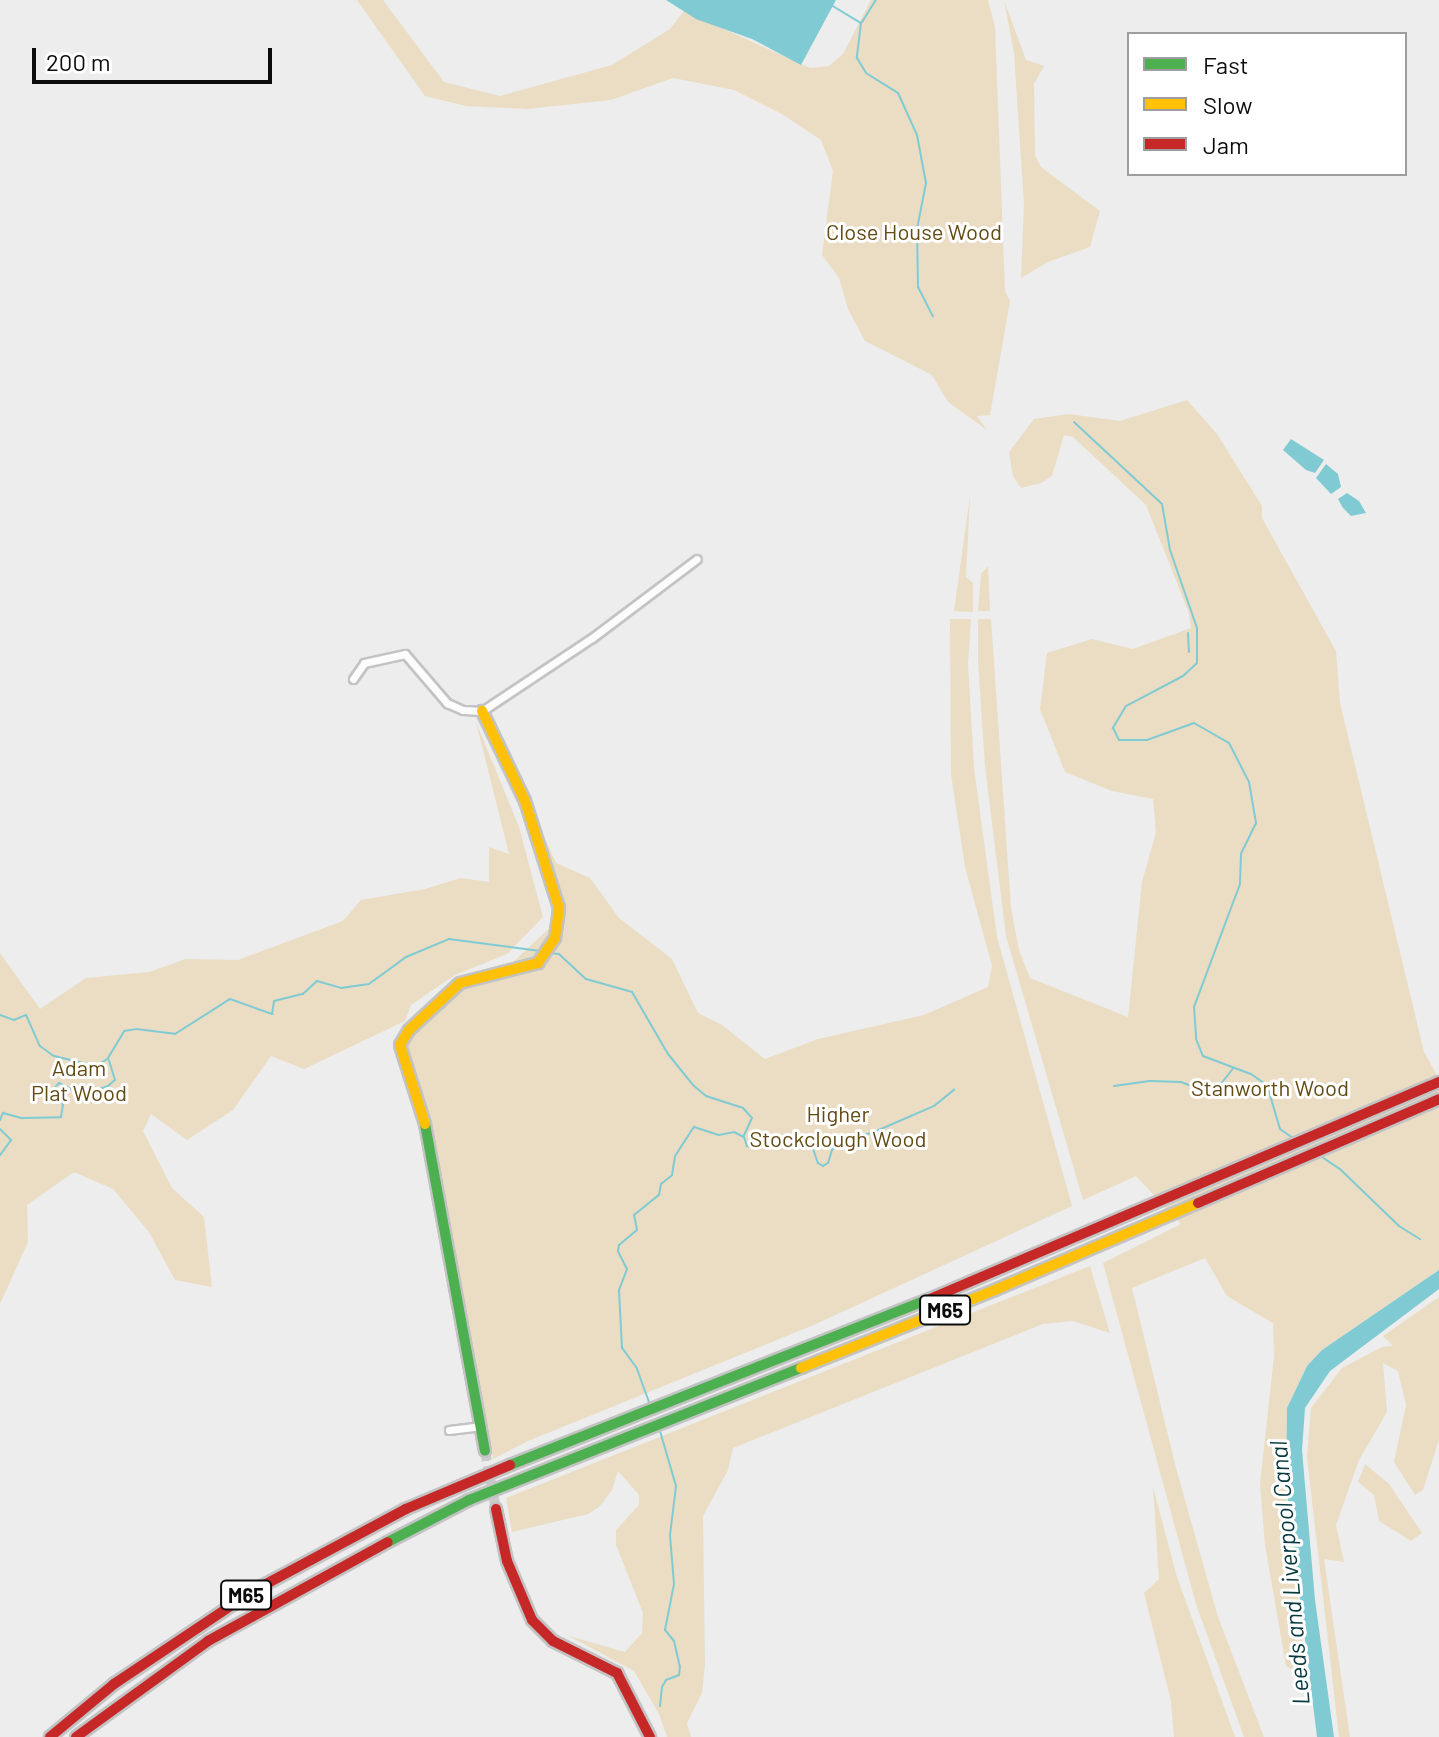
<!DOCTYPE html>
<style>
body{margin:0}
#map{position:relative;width:1439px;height:1737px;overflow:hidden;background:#ecedec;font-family:Barlow,sans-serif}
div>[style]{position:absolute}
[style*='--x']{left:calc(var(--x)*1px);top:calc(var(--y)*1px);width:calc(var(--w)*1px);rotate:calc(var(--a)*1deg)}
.green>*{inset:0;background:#eaddc3}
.water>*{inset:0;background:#80cbd3}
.stream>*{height:2px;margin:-1px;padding:0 1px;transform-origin:1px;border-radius:1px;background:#80cbd3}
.secondary-tunnel>*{height:10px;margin-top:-5px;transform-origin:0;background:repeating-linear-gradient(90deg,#cacbca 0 10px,transparent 0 15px)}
.roads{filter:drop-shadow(2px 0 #c3c3c3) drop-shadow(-2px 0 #c3c3c3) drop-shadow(0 2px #c3c3c3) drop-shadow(0 -2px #c3c3c3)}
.street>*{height:7px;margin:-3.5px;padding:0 3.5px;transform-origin:3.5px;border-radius:3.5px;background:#fcfcfc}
.fast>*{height:10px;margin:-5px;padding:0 5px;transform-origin:5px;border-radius:5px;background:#4caf50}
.slow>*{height:10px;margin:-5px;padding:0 5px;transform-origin:5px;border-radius:5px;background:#ffc107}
.jam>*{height:10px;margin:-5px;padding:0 5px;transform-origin:5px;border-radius:5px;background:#c62828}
span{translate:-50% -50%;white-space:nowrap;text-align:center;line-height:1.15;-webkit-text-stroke:6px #fff;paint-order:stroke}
.shield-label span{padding:2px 6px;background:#fff;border:2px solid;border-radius:6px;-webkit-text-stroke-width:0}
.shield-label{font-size:20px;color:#0b0c0b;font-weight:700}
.park-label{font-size:22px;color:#634b14}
.water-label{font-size:24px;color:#05393f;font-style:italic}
.legend{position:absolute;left:1127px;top:32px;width:280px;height:144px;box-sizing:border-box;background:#fff;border:2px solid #9d9e9d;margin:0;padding:10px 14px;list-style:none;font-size:24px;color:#0b0c0b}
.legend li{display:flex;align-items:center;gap:16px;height:40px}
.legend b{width:40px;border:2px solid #9d9e9d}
.scale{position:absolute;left:32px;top:48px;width:240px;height:36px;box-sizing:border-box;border:4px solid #0b0c0b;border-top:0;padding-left:10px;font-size:24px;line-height:28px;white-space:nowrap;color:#0b0c0b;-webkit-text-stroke:6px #fff;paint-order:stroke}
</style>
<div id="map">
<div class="green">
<div style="clip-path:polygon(357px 0,383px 0,444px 82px,500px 96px,612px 65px,670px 29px,684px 11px,810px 68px,829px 66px,843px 54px,871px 0,988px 0,995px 27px,1005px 291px,1010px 301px,990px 415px,977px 416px,987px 430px,948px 402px,932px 375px,865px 341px,848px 309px,839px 278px,822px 255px,833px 171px,821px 140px,782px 114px,734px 90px,673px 78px,611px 100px,527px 109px,466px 106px,425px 96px)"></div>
<div style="clip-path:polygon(1004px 0,1026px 60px,1044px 66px,1034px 84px,1035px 155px,1041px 167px,1100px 211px,1090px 247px,1048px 262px,1021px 278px,1024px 205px,1014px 53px)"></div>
<div style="clip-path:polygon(1187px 400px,1217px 434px,1262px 506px,1262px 518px,1336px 651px,1340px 703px,1424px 1052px,1439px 1079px,1439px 1270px,1322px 1350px,1307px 1366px,1287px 1408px,1286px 1485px,1307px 1678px,1286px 1666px,1265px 1545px,1260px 1484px,1274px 1356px,1273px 1323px,1227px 1296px,1205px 1258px,1132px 1288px,1176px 1468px,1218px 1617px,1264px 1737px,1244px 1737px,1196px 1604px,1103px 1263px,1181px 1224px,1136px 1176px,1083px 1200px,1006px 936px,985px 766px,978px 660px,978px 619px,991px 619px,1011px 908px,1019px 950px,1030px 978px,1128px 1017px,1142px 882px,1156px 832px,1153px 799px,1112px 791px,1065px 772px,1040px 709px,1047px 653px,1092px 639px,1133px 649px,1191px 628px,1189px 613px,1146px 505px,1073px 437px,1064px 435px,1052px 476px,1041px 483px,1021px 488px,1013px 476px,1009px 452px,1034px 419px,1069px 414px,1120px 421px)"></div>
<div style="clip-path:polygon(970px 496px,966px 577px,973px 583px,973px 612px,954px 611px)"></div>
<div style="clip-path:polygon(988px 566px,990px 611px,978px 611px,981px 574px)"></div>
<div style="clip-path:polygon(950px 619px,971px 619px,968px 663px,974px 768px,997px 937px,1072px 1206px,816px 1324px,528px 1441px,493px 1459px,406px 1047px,418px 1024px,462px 986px,511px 964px,557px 921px,557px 899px,494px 726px,556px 863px,590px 878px,619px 918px,672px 959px,698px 1013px,722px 1025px,765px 1059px,818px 1039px,924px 1015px,988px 987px,992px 966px,965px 867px,951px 774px)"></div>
<div style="clip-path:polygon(476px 722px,519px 827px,543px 917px,507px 954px,455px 975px,411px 1005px,405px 1021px,304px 1069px,271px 1056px,233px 1110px,187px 1140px,151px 1114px,143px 1131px,172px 1188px,204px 1217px,212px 1287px,175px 1280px,149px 1232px,113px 1189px,74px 1172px,27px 1205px,28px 1242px,0 1304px,0 953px,40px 1009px,86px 978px,149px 972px,186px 959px,238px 960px,343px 921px,361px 900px,425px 889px,461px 878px,489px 882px,489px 847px,509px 854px)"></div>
<div style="clip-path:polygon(1090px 1266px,1110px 1333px,1073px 1321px,1043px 1324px,733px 1448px,728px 1470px,703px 1516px,705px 1665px,702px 1693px,687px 1723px,691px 1737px,667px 1737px,659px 1714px,634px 1671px,569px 1636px,625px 1652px,642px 1633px,643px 1613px,616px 1545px,616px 1530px,639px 1505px,639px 1495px,618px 1471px,612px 1490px,599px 1507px,588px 1514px,512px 1532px,506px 1498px)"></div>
<div style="clip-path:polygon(1439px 1297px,1439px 1440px,1423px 1490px,1415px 1495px,1394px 1462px,1406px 1405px,1398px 1371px,1383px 1363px,1387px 1412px,1359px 1460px,1336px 1525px,1344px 1562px,1324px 1559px,1350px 1737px,1339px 1737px,1307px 1457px,1311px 1408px,1342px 1368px,1382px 1347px,1393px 1346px,1383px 1336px)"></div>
<div style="clip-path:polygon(1365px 1464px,1389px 1484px,1422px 1533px,1411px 1541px,1379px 1521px,1374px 1495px,1358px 1482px)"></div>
<div style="clip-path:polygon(1153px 1487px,1177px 1577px,1235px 1737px,1174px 1737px,1171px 1701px,1144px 1593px,1159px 1579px)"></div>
</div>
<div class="water">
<div style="clip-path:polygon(666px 0,836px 0,801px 65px,752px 39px,696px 19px)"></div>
<div style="clip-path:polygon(1291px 439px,1324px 460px,1315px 473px,1306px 470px,1283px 450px)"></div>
<div style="clip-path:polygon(1326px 464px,1338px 474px,1341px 487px,1331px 494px,1316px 478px)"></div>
<div style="clip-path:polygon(1347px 493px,1359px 501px,1366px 513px,1351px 516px,1343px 508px,1338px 499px)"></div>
<div style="clip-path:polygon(1439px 1270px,1439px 1289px,1330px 1371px,1305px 1408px,1302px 1450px,1315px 1600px,1334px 1737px,1317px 1737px,1286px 1485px,1287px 1408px,1307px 1366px,1322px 1350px)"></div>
</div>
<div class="stream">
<div style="--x:831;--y:5;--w:35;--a:31"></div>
<div style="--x:861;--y:23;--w:35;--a:97"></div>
<div style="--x:857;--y:58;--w:17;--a:59"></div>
<div style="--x:866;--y:73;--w:38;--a:32"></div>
<div style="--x:898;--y:93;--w:46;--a:65.7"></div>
<div style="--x:917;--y:135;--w:49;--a:79.4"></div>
<div style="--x:926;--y:183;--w:47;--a:101.1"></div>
<div style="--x:917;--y:229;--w:58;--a:89"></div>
<div style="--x:918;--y:287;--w:33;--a:63"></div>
<div style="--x:862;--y:22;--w:26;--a:-58"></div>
<div style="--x:1074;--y:422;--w:120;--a:43"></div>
<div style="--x:1162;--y:504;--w:47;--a:80.1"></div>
<div style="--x:1170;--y:550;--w:83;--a:70.9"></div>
<div style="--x:1197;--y:628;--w:35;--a:90"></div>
<div style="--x:1197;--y:663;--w:19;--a:137"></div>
<div style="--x:1183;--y:676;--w:64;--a:152.2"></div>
<div style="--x:1126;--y:706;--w:26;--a:121"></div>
<div style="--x:1113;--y:728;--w:13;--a:63"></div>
<div style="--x:1119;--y:740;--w:28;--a:0"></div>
<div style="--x:1147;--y:740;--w:50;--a:-19.9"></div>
<div style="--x:1194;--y:723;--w:40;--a:29.7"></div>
<div style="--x:1229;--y:743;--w:44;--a:62.9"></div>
<div style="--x:1249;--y:782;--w:42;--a:80.3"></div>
<div style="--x:1256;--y:823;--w:34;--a:116"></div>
<div style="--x:1241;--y:854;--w:30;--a:92"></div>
<div style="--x:1240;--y:884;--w:131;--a:110.5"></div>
<div style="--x:1194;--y:1007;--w:32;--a:86"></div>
<div style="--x:1196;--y:1039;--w:18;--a:68"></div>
<div style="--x:1203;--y:1056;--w:51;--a:20.6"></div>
<div style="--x:1251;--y:1074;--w:19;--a:35"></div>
<div style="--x:1267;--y:1085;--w:46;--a:73.5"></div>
<div style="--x:1280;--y:1129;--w:16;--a:35"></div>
<div style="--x:1188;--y:633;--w:19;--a:87"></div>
<div style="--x:550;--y:953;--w:9;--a:6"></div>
<div style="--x:559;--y:954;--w:37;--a:43"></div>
<div style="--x:586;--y:979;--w:48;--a:15.8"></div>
<div style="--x:632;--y:992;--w:72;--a:59.9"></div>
<div style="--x:668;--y:1054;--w:40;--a:51"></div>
<div style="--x:693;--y:1085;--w:17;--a:40"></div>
<div style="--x:706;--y:1096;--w:39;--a:18"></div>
<div style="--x:743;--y:1108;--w:13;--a:48"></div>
<div style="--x:752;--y:1118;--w:19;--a:115"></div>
<div style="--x:0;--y:1015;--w:15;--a:20"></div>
<div style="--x:14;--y:1020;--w:13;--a:-23"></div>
<div style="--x:26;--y:1015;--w:34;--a:66"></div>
<div style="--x:40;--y:1046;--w:17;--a:36"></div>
<div style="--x:54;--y:1056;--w:43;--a:13.4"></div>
<div style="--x:96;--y:1066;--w:13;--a:-32"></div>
<div style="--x:108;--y:1058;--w:31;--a:-59"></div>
<div style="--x:124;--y:1031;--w:12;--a:-9"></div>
<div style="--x:136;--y:1029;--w:39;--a:7"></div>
<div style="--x:175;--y:1034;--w:65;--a:-32.5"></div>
<div style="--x:230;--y:999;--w:45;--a:19.7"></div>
<div style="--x:272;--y:1014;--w:13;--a:-81"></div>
<div style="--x:274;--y:1001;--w:30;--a:-14"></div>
<div style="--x:303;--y:994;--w:19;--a:-43"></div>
<div style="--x:317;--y:981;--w:25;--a:16"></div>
<div style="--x:341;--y:988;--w:28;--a:-8"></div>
<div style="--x:369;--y:984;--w:46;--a:-36.1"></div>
<div style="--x:406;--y:957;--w:47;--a:-22.7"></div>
<div style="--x:449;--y:939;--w:92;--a:7.5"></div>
<div style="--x:1114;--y:1086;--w:36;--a:-8"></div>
<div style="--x:1150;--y:1081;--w:31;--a:2"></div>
<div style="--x:1181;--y:1082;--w:34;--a:21"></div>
<div style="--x:1213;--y:1094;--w:33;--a:-52"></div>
<div style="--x:0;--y:1120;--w:8;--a:-67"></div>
<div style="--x:3;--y:1113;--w:20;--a:15"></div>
<div style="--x:22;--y:1118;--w:39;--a:-1"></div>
<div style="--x:61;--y:1117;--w:12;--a:-81"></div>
<div style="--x:63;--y:1105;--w:18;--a:-128"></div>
<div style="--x:52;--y:1091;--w:11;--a:-49"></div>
<div style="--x:59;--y:1083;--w:16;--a:27"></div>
<div style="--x:73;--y:1090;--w:20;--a:3"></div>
<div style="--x:93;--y:1091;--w:16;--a:-18"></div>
<div style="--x:108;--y:1086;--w:9;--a:-41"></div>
<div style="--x:115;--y:1080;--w:21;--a:-107"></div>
<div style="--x:0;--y:1129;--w:16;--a:45"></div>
<div style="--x:11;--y:1140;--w:19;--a:126"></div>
<div style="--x:1322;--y:1157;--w:23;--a:34"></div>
<div style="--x:1341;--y:1170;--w:81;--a:44"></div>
<div style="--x:1399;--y:1226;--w:25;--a:32"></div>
<div style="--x:649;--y:1402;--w:37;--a:-110"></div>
<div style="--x:636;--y:1367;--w:24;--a:-126"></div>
<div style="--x:622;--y:1348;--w:58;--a:-93"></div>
<div style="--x:619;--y:1290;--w:22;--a:-69"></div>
<div style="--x:627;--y:1269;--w:20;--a:-117"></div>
<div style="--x:618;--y:1251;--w:6;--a:-81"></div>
<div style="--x:619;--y:1245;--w:23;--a:-40"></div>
<div style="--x:637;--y:1230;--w:15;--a:-101"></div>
<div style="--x:634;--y:1215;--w:32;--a:-39"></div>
<div style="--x:659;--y:1195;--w:11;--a:-80"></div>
<div style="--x:661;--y:1184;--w:14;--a:-39"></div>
<div style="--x:672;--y:1175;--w:19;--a:-81"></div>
<div style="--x:675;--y:1156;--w:35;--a:-57"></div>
<div style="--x:694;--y:1127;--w:26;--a:18"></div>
<div style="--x:719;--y:1135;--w:15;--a:-11"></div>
<div style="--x:734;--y:1132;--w:11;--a:27"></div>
<div style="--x:744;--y:1137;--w:9;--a:72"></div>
<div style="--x:747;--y:1146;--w:8;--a:14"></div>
<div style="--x:755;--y:1148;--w:40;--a:-16"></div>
<div style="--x:793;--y:1137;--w:21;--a:25"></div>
<div style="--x:812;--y:1146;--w:18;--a:71"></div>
<div style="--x:818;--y:1163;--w:6;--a:31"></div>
<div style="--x:823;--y:1166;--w:6;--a:-31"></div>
<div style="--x:828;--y:1163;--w:14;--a:-73"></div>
<div style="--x:832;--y:1150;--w:13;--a:-45"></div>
<div style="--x:841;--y:1141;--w:34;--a:-15"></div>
<div style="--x:874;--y:1132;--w:65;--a:-23.4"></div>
<div style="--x:934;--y:1106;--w:26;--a:-39"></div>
<div style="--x:660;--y:1706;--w:19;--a:-84"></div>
<div style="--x:662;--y:1687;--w:8;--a:-60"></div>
<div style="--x:666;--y:1680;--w:14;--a:-21"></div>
<div style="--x:679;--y:1675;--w:8;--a:-83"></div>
<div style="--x:680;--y:1667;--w:27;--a:-103"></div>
<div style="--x:674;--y:1641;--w:14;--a:-129"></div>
<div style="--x:665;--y:1630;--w:47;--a:-78.9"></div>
<div style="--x:674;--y:1584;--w:49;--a:-94.7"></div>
<div style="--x:670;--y:1535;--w:49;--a:-83"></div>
<div style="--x:676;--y:1486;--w:57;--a:-106.2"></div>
</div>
<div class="secondary-tunnel">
<div style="--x:485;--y:1451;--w:59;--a:79.3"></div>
</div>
<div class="roads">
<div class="street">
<div style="--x:353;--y:679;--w:19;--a:-55"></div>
<div style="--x:364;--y:663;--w:42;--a:-12.4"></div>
<div style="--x:405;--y:654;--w:65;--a:49.4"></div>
<div style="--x:447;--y:703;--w:17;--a:24"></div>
<div style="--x:463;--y:710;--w:19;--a:3"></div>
<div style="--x:482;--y:711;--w:132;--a:-33.6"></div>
<div style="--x:592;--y:638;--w:131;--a:-37"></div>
<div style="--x:449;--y:1430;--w:31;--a:-7"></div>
</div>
<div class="fast">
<div style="--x:425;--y:1124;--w:332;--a:79.6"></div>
<div style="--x:510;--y:1465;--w:446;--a:-21.6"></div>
<div style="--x:388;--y:1542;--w:91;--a:-27.4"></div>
<div style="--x:469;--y:1500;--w:357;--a:-21.7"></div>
</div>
<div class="slow">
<div style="--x:425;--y:1124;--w:83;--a:-107.6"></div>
<div style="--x:400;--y:1045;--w:17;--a:-59"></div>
<div style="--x:409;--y:1030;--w:69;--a:-42.7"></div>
<div style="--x:460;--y:983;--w:81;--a:-14.4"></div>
<div style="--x:538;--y:963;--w:30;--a:-56"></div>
<div style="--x:555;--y:938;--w:30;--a:-82"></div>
<div style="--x:559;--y:908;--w:112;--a:-107.6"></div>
<div style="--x:525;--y:801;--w:100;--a:-115.5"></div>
<div style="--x:801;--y:1368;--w:209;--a:-21.9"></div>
<div style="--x:995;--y:1290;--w:221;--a:-23.2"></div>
</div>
<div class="jam">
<div style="--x:1198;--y:1203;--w:262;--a:-23.3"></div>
<div style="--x:925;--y:1301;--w:559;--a:-23.08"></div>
<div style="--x:496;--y:1509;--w:53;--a:78.1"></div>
<div style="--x:507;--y:1561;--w:64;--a:67"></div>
<div style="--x:532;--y:1620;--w:30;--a:45"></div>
<div style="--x:553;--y:1641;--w:72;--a:26.6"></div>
<div style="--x:617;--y:1673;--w:72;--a:62.7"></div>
<div style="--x:50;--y:1737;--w:83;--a:-39.6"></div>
<div style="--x:114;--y:1684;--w:167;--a:-33.8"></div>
<div style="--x:253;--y:1591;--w:174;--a:-28.2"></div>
<div style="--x:406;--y:1509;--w:113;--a:-22.9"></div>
<div style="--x:76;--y:1737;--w:163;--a:-36"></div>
<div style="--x:208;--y:1641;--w:205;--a:-28.8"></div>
</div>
</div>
<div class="shield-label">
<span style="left:945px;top:1310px">M65</span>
<span style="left:246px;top:1595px">M65</span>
</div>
<div class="park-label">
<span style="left:914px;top:232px">Close House Wood</span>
<span style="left:79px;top:1080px">Adam<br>Plat Wood</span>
<span style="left:1270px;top:1088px">Stanworth Wood</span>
<span style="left:838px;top:1126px">Higher<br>Stockclough Wood</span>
</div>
<div class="water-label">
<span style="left:1289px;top:1573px;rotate:-95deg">Leeds and Liverpool Canal</span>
</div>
<ul class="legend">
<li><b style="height:10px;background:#4caf50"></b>Fast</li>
<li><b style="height:10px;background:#ffc107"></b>Slow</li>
<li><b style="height:10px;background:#c62828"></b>Jam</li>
</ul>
<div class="scale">200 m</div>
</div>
